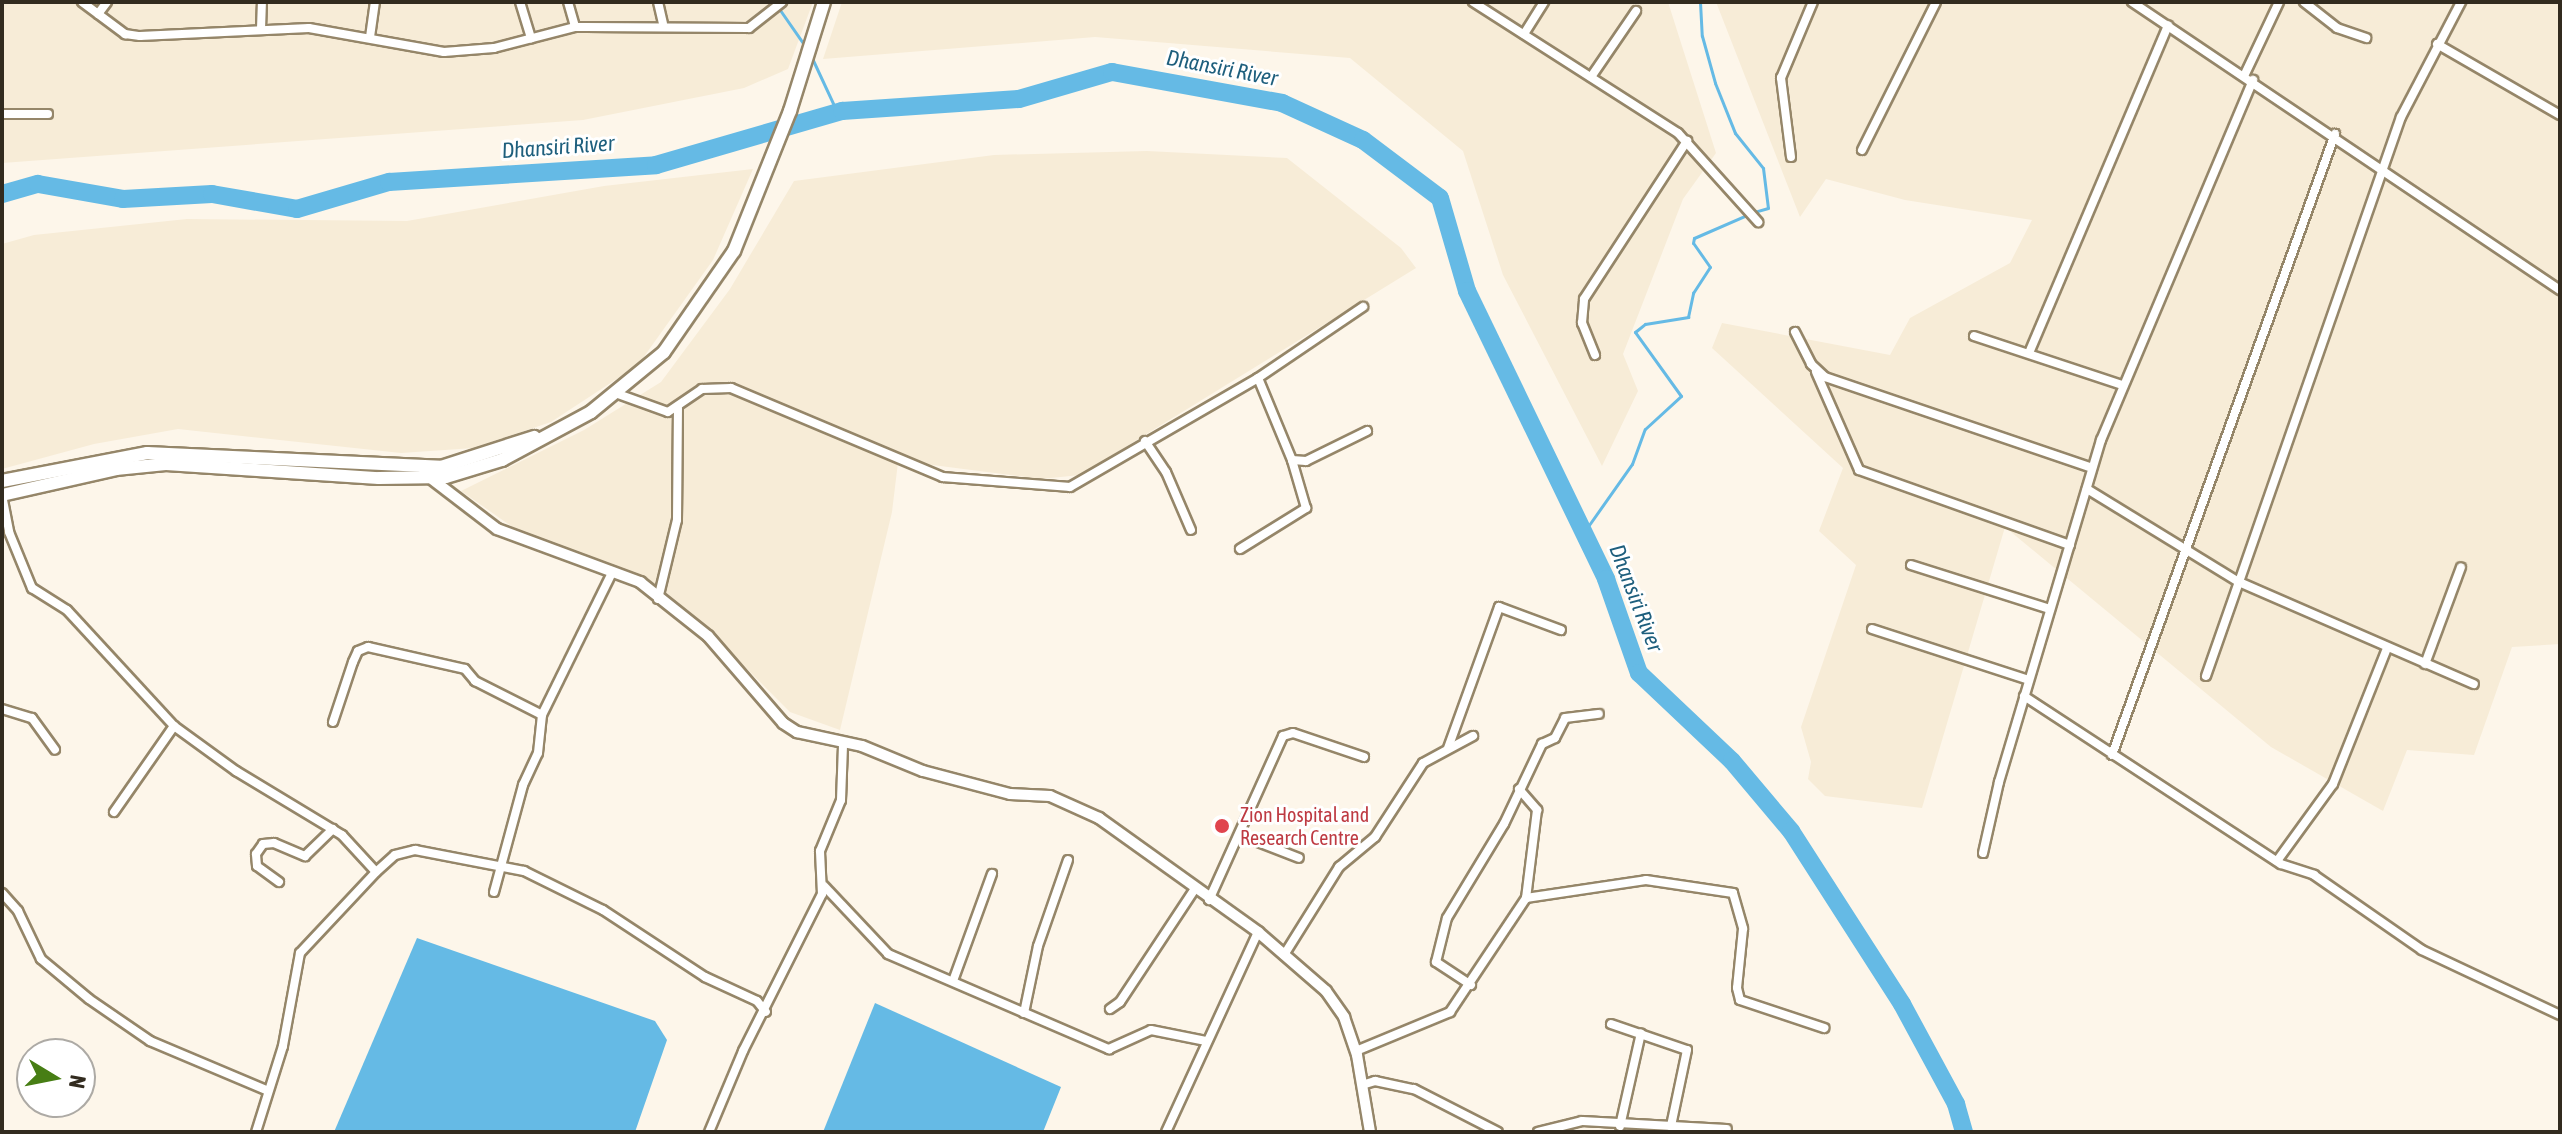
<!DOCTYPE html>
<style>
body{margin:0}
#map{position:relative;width:2562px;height:1134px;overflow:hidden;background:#fdf6ea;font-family:"Asap Condensed",sans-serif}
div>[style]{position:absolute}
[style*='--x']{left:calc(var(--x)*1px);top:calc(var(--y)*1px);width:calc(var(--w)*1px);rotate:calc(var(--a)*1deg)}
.industrial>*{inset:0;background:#f7ecd7}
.water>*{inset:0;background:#65bae5}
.stream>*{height:3px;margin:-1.5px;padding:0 1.5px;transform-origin:1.5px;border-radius:1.5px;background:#65bae5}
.river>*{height:18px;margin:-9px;padding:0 9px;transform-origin:9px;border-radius:9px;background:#65bae5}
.roads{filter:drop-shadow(2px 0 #958669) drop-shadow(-2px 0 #958669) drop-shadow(0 2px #958669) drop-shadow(0 -2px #958669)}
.minor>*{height:8px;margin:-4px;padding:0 4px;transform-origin:4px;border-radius:4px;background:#fff}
.tertiary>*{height:10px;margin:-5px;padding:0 5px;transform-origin:5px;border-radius:5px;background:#fff}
.primary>*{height:12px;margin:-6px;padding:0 6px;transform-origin:6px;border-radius:6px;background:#fff}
.dots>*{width:22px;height:22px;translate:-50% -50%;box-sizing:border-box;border:4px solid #fff;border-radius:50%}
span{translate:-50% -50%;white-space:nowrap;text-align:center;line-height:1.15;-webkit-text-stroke:6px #fff;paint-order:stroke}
.health-label{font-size:20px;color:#be3a42}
.left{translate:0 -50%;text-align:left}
.water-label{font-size:22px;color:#1e5f7d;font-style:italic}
.frame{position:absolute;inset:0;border:4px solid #322b1f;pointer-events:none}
.north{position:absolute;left:16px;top:1038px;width:80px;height:80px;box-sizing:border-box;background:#fff;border:2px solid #adaaa5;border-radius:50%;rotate:100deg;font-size:22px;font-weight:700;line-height:32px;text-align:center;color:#322b1f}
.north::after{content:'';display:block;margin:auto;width:28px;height:36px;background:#477e14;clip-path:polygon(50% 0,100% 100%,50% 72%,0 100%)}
</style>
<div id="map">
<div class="industrial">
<div style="clip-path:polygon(2px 2px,813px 2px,788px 69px,744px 88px,583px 120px,2px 163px)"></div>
<div style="clip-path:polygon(842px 2px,1668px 2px,1716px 153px,1683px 199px,1623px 354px,1638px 391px,1602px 466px,1503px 275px,1463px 151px,1350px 58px,1095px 37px,823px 59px)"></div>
<div style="clip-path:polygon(1716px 2px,2560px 2px,2560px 644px,2512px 647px,2474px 755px,2407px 750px,2383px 811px,2271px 747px,2005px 527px,1922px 808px,1825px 796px,1808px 779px,1811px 762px,1801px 727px,1856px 565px,1819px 531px,1843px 468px,1712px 348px,1722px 323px,1890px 355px,1910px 318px,2010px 263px,2032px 220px,1905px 200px,1826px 179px,1800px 217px)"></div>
<div style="clip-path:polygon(1147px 151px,1287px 158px,1401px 248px,1416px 268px,1080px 475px,1041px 479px,917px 463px,899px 454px,892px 512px,840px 730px,790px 712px,713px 635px,642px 578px,527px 537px,461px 491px,584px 430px,661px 382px,730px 289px,794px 181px,994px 155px)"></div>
<div style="clip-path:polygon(753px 169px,713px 260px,638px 365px,551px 422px,474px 448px,401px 453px,178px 429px,94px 444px,2px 469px,2px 244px,34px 235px,187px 219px,407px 221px,604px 186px)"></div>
</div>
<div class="water">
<div style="clip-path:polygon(417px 938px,655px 1021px,667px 1040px,635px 1132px,334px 1132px)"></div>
<div style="clip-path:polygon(875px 1003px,1061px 1087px,1043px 1132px,823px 1132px)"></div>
</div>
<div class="stream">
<div style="--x:1700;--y:2;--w:34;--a:87"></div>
<div style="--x:1702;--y:36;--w:49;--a:74.5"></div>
<div style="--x:1715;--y:83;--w:54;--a:68.2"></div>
<div style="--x:1735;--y:133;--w:45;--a:51.3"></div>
<div style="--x:1763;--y:168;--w:40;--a:82.9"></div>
<div style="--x:1768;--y:208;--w:15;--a:164"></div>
<div style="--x:780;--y:10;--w:44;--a:55.2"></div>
<div style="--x:811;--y:56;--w:62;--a:65.1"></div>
<div style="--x:1584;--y:532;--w:83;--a:-54.8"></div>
<div style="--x:1632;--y:464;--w:37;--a:-70"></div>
<div style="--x:1645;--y:429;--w:49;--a:-42.5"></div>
<div style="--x:1681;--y:396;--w:79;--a:-125.7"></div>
<div style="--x:1635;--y:332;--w:13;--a:-39"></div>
<div style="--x:1645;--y:324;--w:44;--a:-9.2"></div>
<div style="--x:1688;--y:317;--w:25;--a:-78"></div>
<div style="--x:1693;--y:293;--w:31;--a:-57"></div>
<div style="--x:1710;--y:267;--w:29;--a:-125"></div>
<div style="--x:1693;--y:243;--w:5;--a:-79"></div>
<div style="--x:1694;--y:238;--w:58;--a:-23.5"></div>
</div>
<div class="river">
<div style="--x:2;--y:194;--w:37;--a:-16"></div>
<div style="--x:38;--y:184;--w:86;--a:10"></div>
<div style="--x:123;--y:199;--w:89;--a:-3.2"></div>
<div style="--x:212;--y:194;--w:86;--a:10"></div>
<div style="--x:297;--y:209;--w:96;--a:-16.4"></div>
<div style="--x:389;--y:182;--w:268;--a:-3.6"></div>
<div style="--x:656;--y:165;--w:194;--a:-16.2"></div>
<div style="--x:842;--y:111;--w:177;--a:-3.9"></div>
<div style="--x:1019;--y:99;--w:97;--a:-16.2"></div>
<div style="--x:1112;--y:72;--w:173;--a:10.3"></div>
<div style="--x:1282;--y:103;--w:89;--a:24.6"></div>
<div style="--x:1363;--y:140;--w:96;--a:37"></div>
<div style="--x:1440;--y:198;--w:97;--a:73.8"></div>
<div style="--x:1467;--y:291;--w:320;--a:64.2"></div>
<div style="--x:1606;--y:579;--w:100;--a:70.7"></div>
<div style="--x:1639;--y:673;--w:128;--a:43.4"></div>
<div style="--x:1732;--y:761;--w:92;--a:49.9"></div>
<div style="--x:1791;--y:831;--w:206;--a:57.3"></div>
<div style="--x:1902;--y:1004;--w:114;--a:61.6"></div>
<div style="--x:1956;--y:1104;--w:29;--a:74"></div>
</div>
<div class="roads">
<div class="minor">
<div style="--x:82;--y:2;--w:54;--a:36.7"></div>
<div style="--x:125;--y:34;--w:15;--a:8"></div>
<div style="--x:140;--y:36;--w:169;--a:-2.7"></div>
<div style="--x:309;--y:28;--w:137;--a:10.1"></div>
<div style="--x:444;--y:52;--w:50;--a:-4.6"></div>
<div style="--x:494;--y:48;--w:84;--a:-14.5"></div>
<div style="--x:575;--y:27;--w:174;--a:0.3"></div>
<div style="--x:749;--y:28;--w:42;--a:-38.2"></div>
<div style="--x:520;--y:2;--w:38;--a:73"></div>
<div style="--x:568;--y:2;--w:26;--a:74"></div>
<div style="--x:658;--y:2;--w:22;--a:77"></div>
<div style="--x:1473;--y:2;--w:243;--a:32.6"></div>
<div style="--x:1678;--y:133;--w:120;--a:48"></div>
<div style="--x:2132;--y:2;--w:516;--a:33.94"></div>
<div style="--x:2304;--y:2;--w:42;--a:38.2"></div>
<div style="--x:2337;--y:28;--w:31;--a:19"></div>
<div style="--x:98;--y:14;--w:15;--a:-53"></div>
<div style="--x:261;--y:29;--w:27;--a:-88"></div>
<div style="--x:1524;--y:34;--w:38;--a:-58"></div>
<div style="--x:370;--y:37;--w:35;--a:-82"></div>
<div style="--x:2437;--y:44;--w:142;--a:30"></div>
<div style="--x:2245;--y:74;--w:80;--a:-64.7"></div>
<div style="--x:1591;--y:77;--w:80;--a:-55.7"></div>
<div style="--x:2;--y:114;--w:46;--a:0"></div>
<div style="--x:1862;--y:150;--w:165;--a:-63.4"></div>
<div style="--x:1791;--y:157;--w:80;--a:-97.2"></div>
<div style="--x:1781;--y:78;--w:82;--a:-67.2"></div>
<div style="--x:1795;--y:332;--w:36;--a:63"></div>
<div style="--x:1811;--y:364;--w:19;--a:43"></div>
<div style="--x:1825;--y:377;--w:282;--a:18.8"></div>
<div style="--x:1974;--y:336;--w:156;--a:18.3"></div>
<div style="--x:2029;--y:353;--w:356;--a:-67"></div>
<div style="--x:1595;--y:355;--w:35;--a:-112"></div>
<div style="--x:1582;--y:323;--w:24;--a:-85"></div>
<div style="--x:1584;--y:299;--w:189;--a:-56.9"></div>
<div style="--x:1816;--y:372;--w:107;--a:66.3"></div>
<div style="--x:1859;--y:470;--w:224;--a:19.6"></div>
<div style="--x:1258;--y:378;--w:89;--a:67.5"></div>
<div style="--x:1292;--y:460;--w:14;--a:4"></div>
<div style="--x:1306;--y:461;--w:68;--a:-26.2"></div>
<div style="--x:618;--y:394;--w:53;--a:19.8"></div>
<div style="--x:668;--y:412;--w:41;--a:-34.1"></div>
<div style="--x:702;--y:389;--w:29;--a:-2"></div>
<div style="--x:731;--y:388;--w:230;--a:22.8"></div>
<div style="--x:943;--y:477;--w:127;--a:4.5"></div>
<div style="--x:1070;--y:487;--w:217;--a:-30.1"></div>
<div style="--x:1258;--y:378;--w:127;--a:-34.1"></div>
<div style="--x:1145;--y:441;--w:37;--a:56"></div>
<div style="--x:1166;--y:472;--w:63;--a:66.7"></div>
<div style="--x:2087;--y:489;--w:178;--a:31.5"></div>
<div style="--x:2239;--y:582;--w:492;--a:-70.8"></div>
<div style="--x:2401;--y:117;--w:130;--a:-62.4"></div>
<div style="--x:2;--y:495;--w:38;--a:79"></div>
<div style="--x:9;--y:532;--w:61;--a:67.7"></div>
<div style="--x:32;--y:588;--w:41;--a:32.2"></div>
<div style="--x:67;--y:610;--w:158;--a:47.3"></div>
<div style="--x:174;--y:726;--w:77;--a:36"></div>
<div style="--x:236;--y:771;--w:124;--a:31.1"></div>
<div style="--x:342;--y:835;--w:50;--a:47.4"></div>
<div style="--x:376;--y:872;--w:111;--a:133.2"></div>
<div style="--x:300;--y:953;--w:95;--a:100.4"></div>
<div style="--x:283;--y:1046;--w:90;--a:107.4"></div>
<div style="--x:1240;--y:549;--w:78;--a:-31.8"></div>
<div style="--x:1306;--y:508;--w:50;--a:-106.3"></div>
<div style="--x:1911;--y:565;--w:146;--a:17.6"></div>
<div style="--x:658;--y:599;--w:81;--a:-76.5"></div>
<div style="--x:677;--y:520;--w:112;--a:-89.5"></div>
<div style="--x:1872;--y:629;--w:165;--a:18"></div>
<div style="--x:2425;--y:664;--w:103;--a:-69.6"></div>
<div style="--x:2206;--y:676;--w:100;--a:-70.7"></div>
<div style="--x:2239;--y:582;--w:256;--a:23.5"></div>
<div style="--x:2024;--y:696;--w:307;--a:33.2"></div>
<div style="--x:2281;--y:864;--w:35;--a:18"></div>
<div style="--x:2314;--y:875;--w:131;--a:34.8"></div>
<div style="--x:2422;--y:950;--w:153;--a:25.2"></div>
<div style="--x:2;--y:709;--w:31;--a:17"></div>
<div style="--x:32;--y:718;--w:39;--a:54"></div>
<div style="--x:333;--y:722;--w:63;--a:-71.6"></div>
<div style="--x:353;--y:662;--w:12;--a:-66"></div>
<div style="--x:358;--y:651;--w:11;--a:-22"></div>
<div style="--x:368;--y:647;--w:99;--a:12.8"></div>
<div style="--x:465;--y:669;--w:16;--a:50"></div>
<div style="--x:475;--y:681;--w:75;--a:26.9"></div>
<div style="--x:1448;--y:748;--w:150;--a:-70.1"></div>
<div style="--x:1499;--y:607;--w:66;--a:20.4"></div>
<div style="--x:2112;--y:755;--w:660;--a:-70.25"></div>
<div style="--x:1519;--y:789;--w:28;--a:49"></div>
<div style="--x:1537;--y:810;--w:89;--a:97.1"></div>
<div style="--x:114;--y:812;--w:105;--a:-55.1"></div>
<div style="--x:1240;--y:835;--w:63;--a:21.3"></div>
<div style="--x:1983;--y:853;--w:73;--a:-77.3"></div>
<div style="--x:1999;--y:782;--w:357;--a:-73.4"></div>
<div style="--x:2101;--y:440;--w:391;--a:-67.1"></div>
<div style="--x:2277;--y:861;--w:95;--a:-54"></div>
<div style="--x:2333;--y:784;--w:146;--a:-68.3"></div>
<div style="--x:376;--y:872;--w:25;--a:-42"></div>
<div style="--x:395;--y:855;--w:21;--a:-14"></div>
<div style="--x:415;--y:850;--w:111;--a:10.9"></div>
<div style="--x:524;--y:871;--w:88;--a:26.3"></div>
<div style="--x:603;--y:910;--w:122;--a:33.3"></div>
<div style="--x:705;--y:977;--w:57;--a:24.8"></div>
<div style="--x:757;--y:1001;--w:14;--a:51"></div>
<div style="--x:279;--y:882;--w:27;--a:-144"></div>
<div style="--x:257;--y:866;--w:12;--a:-95"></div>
<div style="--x:256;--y:854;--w:12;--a:-55"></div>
<div style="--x:263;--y:844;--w:11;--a:-5"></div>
<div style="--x:274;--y:843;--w:34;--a:23"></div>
<div style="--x:305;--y:856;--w:39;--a:-44"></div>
<div style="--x:824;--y:886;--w:93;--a:46.7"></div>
<div style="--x:888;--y:954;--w:241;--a:23.3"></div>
<div style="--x:1109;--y:1049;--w:46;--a:-24.3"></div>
<div style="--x:1151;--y:1030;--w:56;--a:11.3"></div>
<div style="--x:494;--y:892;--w:111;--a:-74.8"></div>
<div style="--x:523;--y:785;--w:35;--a:-65"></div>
<div style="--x:538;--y:753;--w:38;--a:-84"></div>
<div style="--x:542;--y:715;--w:156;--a:-63.8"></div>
<div style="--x:2;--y:893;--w:24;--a:48"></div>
<div style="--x:18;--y:911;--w:53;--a:64.4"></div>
<div style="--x:41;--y:959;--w:62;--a:39.8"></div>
<div style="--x:89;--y:999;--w:74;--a:34.5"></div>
<div style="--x:150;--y:1041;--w:126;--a:22.9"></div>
<div style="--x:1209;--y:900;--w:180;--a:-65.7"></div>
<div style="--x:1283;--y:736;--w:10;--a:-17"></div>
<div style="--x:1293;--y:733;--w:75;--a:18.7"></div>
<div style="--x:1284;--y:955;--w:104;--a:-58"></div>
<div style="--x:1339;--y:867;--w:47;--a:-39.8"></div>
<div style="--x:1375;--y:837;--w:88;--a:-57"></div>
<div style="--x:1423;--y:763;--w:57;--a:-28.4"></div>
<div style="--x:953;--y:981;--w:114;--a:-70"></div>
<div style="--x:1471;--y:985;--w:42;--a:-146.7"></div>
<div style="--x:1436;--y:962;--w:45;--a:-76"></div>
<div style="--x:1447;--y:918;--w:110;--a:-58.8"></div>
<div style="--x:1504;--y:824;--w:89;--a:-64.6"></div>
<div style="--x:1542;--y:744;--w:14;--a:-25"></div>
<div style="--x:1555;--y:738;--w:22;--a:-63"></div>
<div style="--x:1565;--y:718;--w:34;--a:-7"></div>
<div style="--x:1110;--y:1009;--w:12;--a:-35"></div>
<div style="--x:1120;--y:1002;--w:134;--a:-56.5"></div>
<div style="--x:1024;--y:1013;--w:68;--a:-78.2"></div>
<div style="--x:1038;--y:946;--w:91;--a:-70.8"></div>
<div style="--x:1611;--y:1024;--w:80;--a:18.9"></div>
<div style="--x:1687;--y:1050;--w:78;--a:101.9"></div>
<div style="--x:1356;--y:1051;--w:102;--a:-22.5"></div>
<div style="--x:1450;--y:1012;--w:137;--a:-56.3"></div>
<div style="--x:1526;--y:898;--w:121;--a:-8.5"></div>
<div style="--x:1646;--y:880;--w:88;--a:8.5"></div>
<div style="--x:1733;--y:893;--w:37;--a:74"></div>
<div style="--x:1743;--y:929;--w:59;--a:95.8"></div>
<div style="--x:1737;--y:988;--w:12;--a:76"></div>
<div style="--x:1740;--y:1000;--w:89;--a:18.4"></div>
<div style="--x:1362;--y:1085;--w:14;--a:-17"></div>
<div style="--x:1375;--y:1081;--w:40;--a:12"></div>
<div style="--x:1414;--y:1089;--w:94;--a:27.1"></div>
<div style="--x:1620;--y:1126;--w:95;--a:-77.3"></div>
<div style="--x:709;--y:1132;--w:88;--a:-67.2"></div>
<div style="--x:743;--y:1051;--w:176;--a:-63.3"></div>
<div style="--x:822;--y:894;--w:43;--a:-92.7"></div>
<div style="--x:820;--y:851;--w:55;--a:-67.6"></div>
<div style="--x:841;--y:800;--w:55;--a:-87.9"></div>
<div style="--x:1166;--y:1132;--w:220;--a:-65.3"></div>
<div style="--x:1538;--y:1132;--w:45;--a:-14"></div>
<div style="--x:1582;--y:1121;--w:145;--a:3.2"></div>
</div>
<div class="tertiary">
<div style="--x:424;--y:473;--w:92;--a:37.5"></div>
<div style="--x:497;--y:529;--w:153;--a:20.3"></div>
<div style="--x:640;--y:582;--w:87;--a:38.5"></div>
<div style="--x:708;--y:636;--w:115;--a:49.2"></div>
<div style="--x:783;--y:723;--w:17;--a:33"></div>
<div style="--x:797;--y:732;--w:66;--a:12.2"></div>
<div style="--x:862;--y:746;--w:66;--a:22.3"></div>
<div style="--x:923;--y:771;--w:90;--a:14.8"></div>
<div style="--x:1010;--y:794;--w:40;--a:2.9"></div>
<div style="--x:1050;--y:796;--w:54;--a:24.2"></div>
<div style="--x:1099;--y:818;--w:196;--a:35.6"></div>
<div style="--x:1258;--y:932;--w:90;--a:40.9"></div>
<div style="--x:1326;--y:991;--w:32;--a:55"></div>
<div style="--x:1344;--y:1017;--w:40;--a:71.1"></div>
<div style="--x:1357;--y:1055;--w:78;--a:80.4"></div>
</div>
<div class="primary">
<div style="--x:2;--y:481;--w:148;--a:-10.9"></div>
<div style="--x:147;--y:453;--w:294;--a:2.7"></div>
<div style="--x:441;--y:467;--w:98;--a:-17.9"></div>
<div style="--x:2;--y:495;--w:117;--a:-12.8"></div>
<div style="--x:116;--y:469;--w:50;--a:-5.7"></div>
<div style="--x:166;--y:464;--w:213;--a:3.8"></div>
<div style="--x:379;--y:478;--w:67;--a:-0.9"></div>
<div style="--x:446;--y:477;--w:59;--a:-16.9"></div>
<div style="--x:502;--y:460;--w:101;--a:-28.3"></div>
<div style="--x:591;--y:412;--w:94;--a:-39.4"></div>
<div style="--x:664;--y:352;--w:123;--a:-55.3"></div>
<div style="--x:734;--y:251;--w:151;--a:-68.2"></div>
<div style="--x:790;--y:111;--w:114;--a:-72.7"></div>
</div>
</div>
<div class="dots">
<div style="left:1222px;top:826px;background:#e0444e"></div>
</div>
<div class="health-label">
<span class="left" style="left:1240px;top:826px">Zion Hospital and<br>Research Centre</span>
</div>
<div class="water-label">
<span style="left:1222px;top:68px;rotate:11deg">Dhansiri River</span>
<span style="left:558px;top:147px;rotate:-4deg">Dhansiri River</span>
<span style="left:1636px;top:598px;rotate:69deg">Dhansiri River</span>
</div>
<div class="frame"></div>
<div class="north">N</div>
</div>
